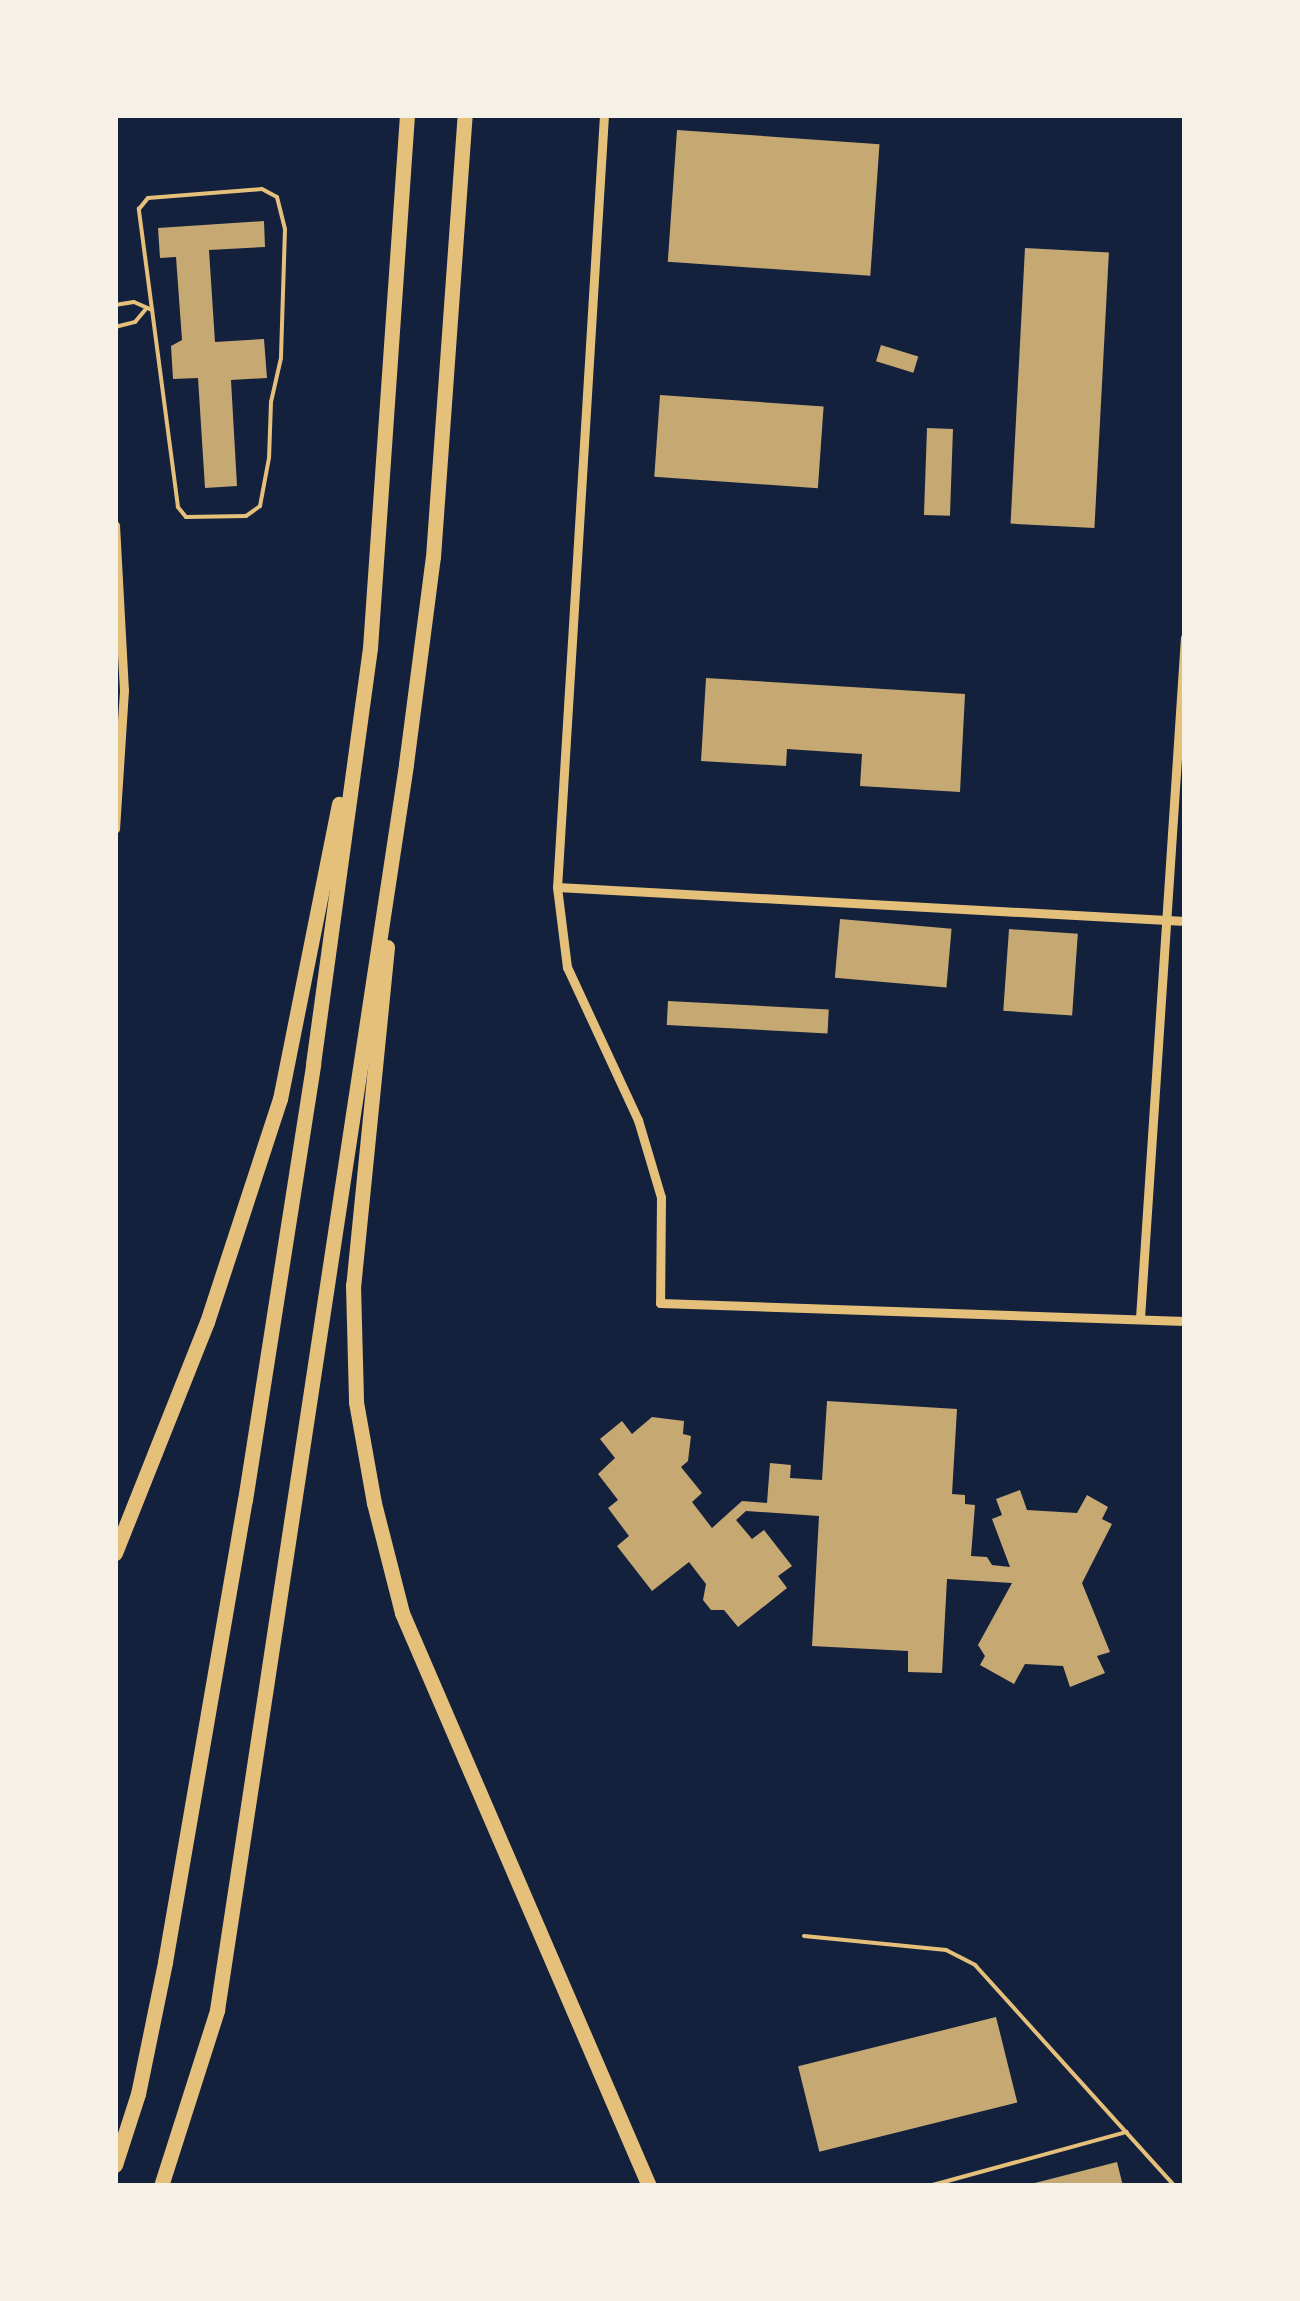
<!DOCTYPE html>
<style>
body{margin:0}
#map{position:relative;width:1300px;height:2301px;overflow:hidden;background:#14213d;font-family:Commissioner,sans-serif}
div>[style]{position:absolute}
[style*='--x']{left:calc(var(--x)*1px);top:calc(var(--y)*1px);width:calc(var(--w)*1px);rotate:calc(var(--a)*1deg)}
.building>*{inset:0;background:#c6a872;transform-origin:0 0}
.service>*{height:4px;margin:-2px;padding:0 2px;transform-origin:2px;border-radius:2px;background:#e5c07b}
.minor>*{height:9px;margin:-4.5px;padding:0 4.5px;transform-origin:4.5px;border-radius:4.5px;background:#e5c07b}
.motorway>*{height:15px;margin:-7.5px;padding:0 7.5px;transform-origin:7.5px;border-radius:7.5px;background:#e5c07b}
span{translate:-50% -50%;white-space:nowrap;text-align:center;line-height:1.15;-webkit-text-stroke:10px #f6f1e7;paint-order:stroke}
.frame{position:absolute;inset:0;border:118px solid #f6f1e7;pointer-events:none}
</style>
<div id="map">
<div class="building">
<div style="left:677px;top:130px;width:203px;height:132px;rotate:4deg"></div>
<div style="clip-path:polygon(264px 221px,265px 247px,209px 250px,215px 342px,264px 339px,267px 378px,231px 380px,237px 486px,205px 488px,198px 378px,173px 379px,171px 346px,182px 340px,176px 257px,160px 258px,158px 228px)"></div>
<div style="left:1025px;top:248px;width:84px;height:276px;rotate:3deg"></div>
<div style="left:881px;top:345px;width:39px;height:17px;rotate:17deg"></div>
<div style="left:660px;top:395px;width:164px;height:82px;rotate:4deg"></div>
<div style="left:927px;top:428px;width:26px;height:87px;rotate:2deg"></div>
<div style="clip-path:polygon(706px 678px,965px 694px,960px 792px,860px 786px,862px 754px,787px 749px,786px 766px,701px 761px)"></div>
<div style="left:840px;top:919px;width:112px;height:59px;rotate:5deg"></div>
<div style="left:1009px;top:929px;width:69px;height:82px;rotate:4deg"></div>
<div style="left:668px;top:1001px;width:161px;height:24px;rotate:3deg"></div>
<div style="clip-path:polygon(827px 1401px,957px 1409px,952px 1494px,965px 1495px,965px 1504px,975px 1505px,971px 1556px,987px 1557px,992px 1565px,1010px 1567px,992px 1519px,1002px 1515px,996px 1499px,1020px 1490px,1027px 1510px,1077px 1513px,1087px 1495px,1108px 1507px,1102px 1519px,1112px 1524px,1082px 1583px,1110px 1652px,1097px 1656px,1105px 1673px,1070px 1687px,1063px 1666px,1025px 1664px,1014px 1684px,980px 1665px,985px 1656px,978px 1645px,1012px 1583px,947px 1579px,942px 1673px,908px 1672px,908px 1651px,812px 1646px,819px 1516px,746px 1511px,736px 1520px,752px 1539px,764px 1530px,792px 1566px,778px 1576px,787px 1588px,738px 1627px,724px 1610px,711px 1610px,703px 1600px,706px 1584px,689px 1562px,652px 1591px,617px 1546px,629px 1536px,608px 1508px,618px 1500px,598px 1474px,615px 1458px,600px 1439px,622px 1421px,632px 1434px,652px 1417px,684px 1421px,683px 1434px,691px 1436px,688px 1461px,681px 1467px,702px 1493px,692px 1502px,712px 1528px,742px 1501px,767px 1503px,770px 1463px,791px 1465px,790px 1478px,822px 1480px)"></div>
<div style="left:996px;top:2017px;width:88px;height:204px;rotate:76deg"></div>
<div style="clip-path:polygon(1117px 2162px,1123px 2186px,1027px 2186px,1027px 2185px)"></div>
</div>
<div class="service">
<div style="--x:262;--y:189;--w:17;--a:28"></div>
<div style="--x:277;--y:197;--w:33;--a:76"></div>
<div style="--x:285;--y:229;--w:129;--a:91.8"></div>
<div style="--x:281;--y:358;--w:45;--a:102.8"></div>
<div style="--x:271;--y:402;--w:56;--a:92"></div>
<div style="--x:269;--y:458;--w:49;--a:100.6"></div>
<div style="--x:260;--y:506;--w:17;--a:144"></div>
<div style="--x:246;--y:516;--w:60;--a:179"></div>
<div style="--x:186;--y:517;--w:13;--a:-129"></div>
<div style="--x:178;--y:507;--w:301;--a:-97.5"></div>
<div style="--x:139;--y:209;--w:14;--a:-51"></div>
<div style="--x:148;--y:198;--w:114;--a:-4.5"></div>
<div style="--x:115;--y:305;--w:19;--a:-9"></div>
<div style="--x:134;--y:302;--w:20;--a:24"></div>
<div style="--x:115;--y:327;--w:21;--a:-14"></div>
<div style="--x:135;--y:322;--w:16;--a:-50"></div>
<div style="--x:804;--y:1936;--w:143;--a:5.6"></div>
<div style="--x:946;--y:1950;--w:33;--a:27"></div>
<div style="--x:975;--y:1965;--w:298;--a:47.9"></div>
<div style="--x:929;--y:2186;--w:205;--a:-15.3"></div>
</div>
<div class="minor">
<div style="--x:604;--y:115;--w:773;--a:93.48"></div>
<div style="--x:557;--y:887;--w:81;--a:82.9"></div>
<div style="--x:567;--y:967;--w:169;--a:65.1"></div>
<div style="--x:638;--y:1120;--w:80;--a:73.4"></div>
<div style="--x:661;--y:1197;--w:106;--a:90.5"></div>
<div style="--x:660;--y:1303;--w:525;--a:1.96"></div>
<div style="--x:115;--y:525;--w:165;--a:86.9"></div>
<div style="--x:124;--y:690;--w:139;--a:93.7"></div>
<div style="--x:557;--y:887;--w:629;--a:3.1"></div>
<div style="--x:1140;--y:1318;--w:682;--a:-86.22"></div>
</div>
<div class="motorway">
<div style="--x:387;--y:947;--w:340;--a:95.7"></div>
<div style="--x:353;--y:1285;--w:117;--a:88.5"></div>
<div style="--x:356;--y:1402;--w:103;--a:79.9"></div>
<div style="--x:374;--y:1503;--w:114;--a:75.7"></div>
<div style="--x:402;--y:1613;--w:624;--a:66.68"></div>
<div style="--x:115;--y:1553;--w:249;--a:-68.3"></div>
<div style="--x:207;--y:1322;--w:235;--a:-71.9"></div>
<div style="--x:280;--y:1099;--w:301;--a:-78.7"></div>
<div style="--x:115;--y:2165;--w:75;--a:-72.1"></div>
<div style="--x:138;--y:2094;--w:135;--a:-78.4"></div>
<div style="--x:165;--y:1962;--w:469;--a:-80.2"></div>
<div style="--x:245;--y:1500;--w:441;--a:-81.1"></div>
<div style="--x:313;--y:1064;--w:420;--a:-82.2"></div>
<div style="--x:370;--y:648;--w:534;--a:-86.03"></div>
<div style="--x:161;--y:2186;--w:185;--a:-72.3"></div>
<div style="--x:217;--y:2010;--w:1260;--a:-81.37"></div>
<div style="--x:406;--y:764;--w:209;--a:-82.6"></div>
<div style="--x:433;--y:557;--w:443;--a:-85.9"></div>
</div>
<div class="frame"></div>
</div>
